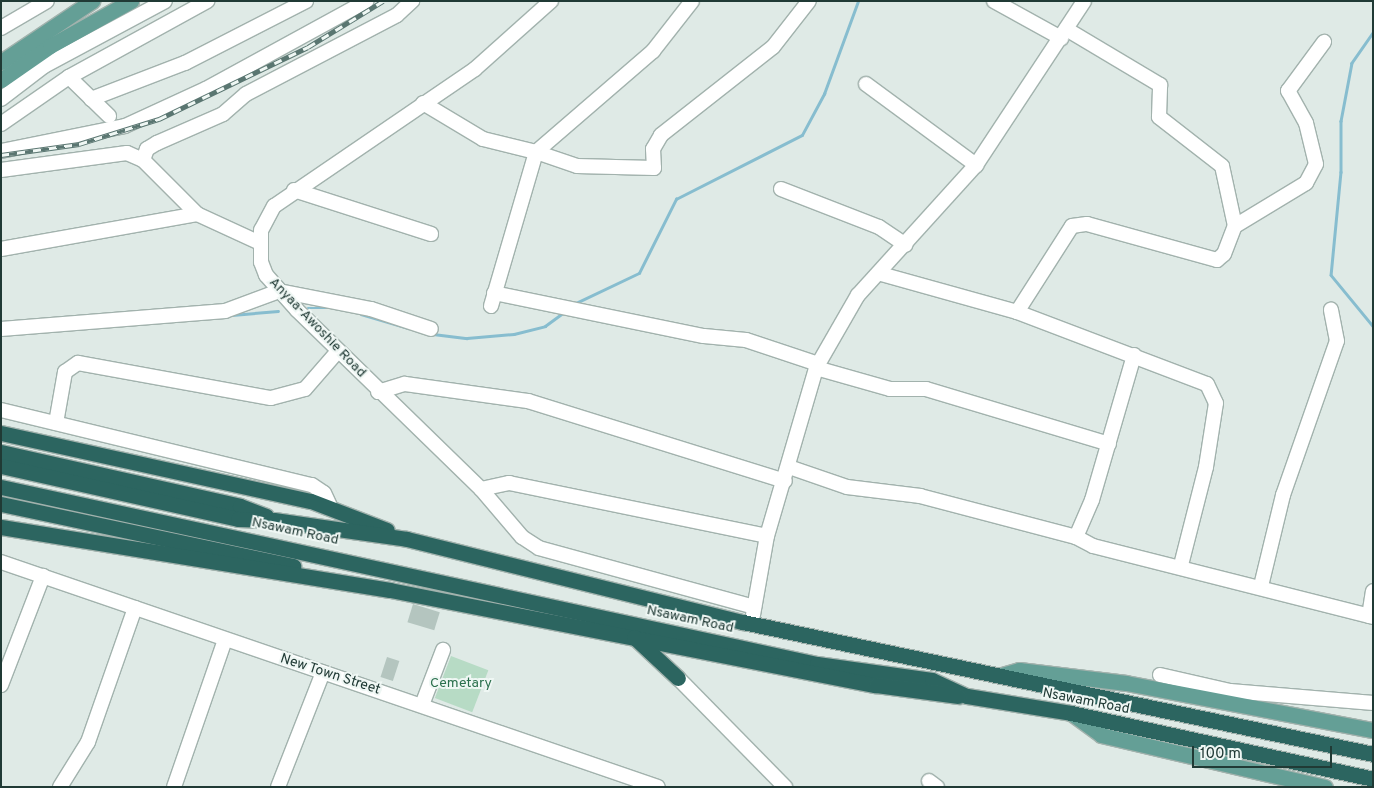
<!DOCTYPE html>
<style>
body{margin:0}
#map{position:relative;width:1374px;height:788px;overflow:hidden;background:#dfeae6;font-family:Overpass,sans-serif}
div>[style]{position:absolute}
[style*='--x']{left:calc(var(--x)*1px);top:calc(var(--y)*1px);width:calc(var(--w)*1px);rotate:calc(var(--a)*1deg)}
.green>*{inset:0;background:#b7dbc5;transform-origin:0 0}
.stream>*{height:2.5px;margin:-1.25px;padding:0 1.25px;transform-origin:1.25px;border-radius:1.25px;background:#87bdcf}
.building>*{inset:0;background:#b4c5bf;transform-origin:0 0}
.roads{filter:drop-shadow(1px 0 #a2b2ad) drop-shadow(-1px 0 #a2b2ad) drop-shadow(0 1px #a2b2ad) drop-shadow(0 -1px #a2b2ad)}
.minor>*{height:14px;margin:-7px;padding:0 7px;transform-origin:7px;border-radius:7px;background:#fff}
.major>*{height:15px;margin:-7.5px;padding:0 7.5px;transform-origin:7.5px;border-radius:7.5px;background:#649f96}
.highway>*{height:15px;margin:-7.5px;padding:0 7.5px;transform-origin:7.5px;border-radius:7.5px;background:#2c6560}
.rail>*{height:4.5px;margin-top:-2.25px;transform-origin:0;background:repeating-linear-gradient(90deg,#eff7f4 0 8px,#5a7671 0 16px);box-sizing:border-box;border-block:1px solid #5a7671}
span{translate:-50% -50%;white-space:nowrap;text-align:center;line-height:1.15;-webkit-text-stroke:4px #eff7f4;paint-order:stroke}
.street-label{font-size:14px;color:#203a35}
.park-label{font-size:14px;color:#2b704d}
.frame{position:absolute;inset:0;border:2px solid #203a35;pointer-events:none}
.scale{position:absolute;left:1192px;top:746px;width:140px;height:22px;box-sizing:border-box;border:2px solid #203a35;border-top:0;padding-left:6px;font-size:15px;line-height:18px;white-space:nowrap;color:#203a35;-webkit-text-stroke:4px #eff7f4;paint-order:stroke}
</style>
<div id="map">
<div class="green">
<div style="left:451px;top:656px;width:40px;height:45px;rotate:21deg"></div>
</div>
<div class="stream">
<div style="--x:1373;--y:33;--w:37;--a:125"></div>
<div style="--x:1352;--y:63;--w:59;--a:100.7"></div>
<div style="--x:1341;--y:121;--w:51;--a:90"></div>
<div style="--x:1341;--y:172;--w:103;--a:95.5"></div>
<div style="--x:1331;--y:275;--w:66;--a:50.5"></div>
<div style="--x:574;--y:304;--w:72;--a:-25.5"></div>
<div style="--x:639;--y:273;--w:83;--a:-63.4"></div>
<div style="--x:676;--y:199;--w:141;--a:-26.9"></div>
<div style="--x:802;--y:135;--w:47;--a:-61.8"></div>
<div style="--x:824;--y:94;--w:99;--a:-69.9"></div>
<div style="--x:308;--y:308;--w:26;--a:0"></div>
<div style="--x:361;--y:314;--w:49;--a:16.6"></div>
<div style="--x:232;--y:315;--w:46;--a:-5"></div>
<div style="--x:433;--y:334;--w:34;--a:7"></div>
<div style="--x:467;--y:338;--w:47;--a:-4.9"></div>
<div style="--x:514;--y:334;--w:32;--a:-14"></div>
<div style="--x:545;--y:326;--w:24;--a:-36"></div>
</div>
<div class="building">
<div style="left:413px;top:604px;width:28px;height:19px;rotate:17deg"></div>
<div style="left:387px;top:657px;width:13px;height:21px;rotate:18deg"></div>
</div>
<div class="roads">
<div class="minor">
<div style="--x:551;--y:1;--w:102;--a:138.2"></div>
<div style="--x:475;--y:69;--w:243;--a:145.7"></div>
<div style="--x:274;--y:206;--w:27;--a:118"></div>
<div style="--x:261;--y:230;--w:32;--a:90"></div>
<div style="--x:261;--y:262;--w:14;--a:69"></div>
<div style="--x:266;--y:275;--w:47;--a:48.5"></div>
<div style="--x:297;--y:310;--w:257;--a:44.2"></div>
<div style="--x:481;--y:489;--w:63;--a:49.5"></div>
<div style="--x:522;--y:537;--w:20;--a:33"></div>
<div style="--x:539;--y:548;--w:223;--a:15.3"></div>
<div style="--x:994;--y:1;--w:77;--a:28.9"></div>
<div style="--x:1;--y:28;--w:53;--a:-30.4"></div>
<div style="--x:69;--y:77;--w:158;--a:-28.8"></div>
<div style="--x:866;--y:84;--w:137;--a:36.4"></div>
<div style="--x:1;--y:99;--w:54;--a:-37.5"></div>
<div style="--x:44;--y:66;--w:137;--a:-28.2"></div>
<div style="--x:91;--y:99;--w:101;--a:-21"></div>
<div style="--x:185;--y:63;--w:136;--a:-27.1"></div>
<div style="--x:423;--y:103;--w:70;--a:31"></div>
<div style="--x:483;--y:139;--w:55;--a:13.8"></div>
<div style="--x:536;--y:152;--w:155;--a:-40.8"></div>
<div style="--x:653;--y:51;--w:63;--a:-52"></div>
<div style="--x:1;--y:124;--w:83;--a:-34.7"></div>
<div style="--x:69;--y:77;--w:56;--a:44.3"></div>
<div style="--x:1;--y:151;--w:126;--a:-11.4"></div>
<div style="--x:125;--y:126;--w:89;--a:-24.6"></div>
<div style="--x:206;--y:89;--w:183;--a:-28.7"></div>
<div style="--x:143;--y:160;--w:12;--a:-70"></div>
<div style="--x:147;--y:149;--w:12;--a:-31"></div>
<div style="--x:157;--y:143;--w:72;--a:-23.7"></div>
<div style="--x:223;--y:114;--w:30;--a:-41"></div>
<div style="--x:246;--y:94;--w:170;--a:-27.6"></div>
<div style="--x:397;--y:15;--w:21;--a:-43"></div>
<div style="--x:1;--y:170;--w:127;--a:-7.7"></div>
<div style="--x:127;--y:153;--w:17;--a:24"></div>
<div style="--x:143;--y:160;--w:76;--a:45"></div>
<div style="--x:197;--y:214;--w:67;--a:24.7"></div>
<div style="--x:781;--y:189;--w:105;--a:21.2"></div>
<div style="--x:879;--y:227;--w:32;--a:34"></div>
<div style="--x:294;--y:190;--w:144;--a:17.8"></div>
<div style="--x:1235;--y:226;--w:83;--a:-31.2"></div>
<div style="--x:1306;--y:183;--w:21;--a:-62"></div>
<div style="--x:1316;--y:164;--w:42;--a:-103.7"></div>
<div style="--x:1306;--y:123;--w:37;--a:-119"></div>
<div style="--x:1288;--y:91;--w:61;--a:-53.7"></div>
<div style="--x:1;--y:249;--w:199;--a:-10.1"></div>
<div style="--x:881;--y:274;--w:141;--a:15.6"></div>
<div style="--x:1017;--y:312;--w:203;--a:20.8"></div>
<div style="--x:1207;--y:384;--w:21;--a:65"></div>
<div style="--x:1216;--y:403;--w:65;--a:98.9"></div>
<div style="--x:1206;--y:467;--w:101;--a:104.3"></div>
<div style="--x:494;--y:293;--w:214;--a:11.6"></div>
<div style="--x:704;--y:336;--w:42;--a:5.4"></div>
<div style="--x:746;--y:340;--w:76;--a:18.4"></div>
<div style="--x:491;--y:306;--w:160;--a:-73.7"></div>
<div style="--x:536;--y:152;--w:43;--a:18.9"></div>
<div style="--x:577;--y:166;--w:77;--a:1.5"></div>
<div style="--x:654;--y:168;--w:19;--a:-93"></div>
<div style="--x:653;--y:149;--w:16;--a:-60"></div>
<div style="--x:661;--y:135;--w:142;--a:-38.2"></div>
<div style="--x:773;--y:47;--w:58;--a:-52"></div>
<div style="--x:1017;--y:312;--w:102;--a:-57.4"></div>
<div style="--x:1072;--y:226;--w:15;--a:-8"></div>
<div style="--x:1087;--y:224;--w:135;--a:15.5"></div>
<div style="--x:1217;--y:260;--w:9;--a:-41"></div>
<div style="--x:1224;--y:254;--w:30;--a:-69"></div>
<div style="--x:1235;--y:226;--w:61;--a:-102.2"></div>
<div style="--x:1222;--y:166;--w:80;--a:-142.1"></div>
<div style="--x:1159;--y:117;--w:32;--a:-88"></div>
<div style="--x:1160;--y:85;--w:109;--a:-149.2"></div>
<div style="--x:1;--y:329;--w:225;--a:-4.6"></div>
<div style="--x:225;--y:311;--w:58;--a:-20.3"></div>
<div style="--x:279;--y:291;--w:94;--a:11.1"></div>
<div style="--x:371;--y:309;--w:63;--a:18.4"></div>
<div style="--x:816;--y:368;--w:77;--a:15.8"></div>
<div style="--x:890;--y:389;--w:36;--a:0"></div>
<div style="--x:926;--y:389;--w:191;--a:16.7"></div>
<div style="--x:378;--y:392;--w:28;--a:-17"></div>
<div style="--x:405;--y:384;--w:124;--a:7.9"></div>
<div style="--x:528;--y:401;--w:269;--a:17.3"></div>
<div style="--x:1;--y:410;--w:320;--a:13.6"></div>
<div style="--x:312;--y:485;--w:14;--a:34"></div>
<div style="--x:324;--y:493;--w:14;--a:65"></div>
<div style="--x:56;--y:423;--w:52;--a:-80"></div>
<div style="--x:65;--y:372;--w:16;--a:-35"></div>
<div style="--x:78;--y:363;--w:196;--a:10.3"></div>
<div style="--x:271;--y:398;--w:35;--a:-15"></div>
<div style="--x:305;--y:389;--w:50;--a:-49"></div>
<div style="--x:789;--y:467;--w:61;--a:19"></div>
<div style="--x:847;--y:487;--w:74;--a:7"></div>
<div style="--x:920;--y:496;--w:161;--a:14.7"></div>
<div style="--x:1076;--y:537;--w:19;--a:28"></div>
<div style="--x:1093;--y:546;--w:289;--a:14.2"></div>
<div style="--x:481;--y:489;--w:29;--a:-12"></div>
<div style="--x:509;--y:483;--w:263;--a:11.6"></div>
<div style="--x:1076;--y:537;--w:40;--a:-66.6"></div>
<div style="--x:1092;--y:500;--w:151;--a:-73.8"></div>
<div style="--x:1;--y:562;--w:694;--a:18.9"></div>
<div style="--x:1261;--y:586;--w:94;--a:-76.4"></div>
<div style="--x:1283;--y:495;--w:163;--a:-70.7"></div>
<div style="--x:1337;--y:341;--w:32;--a:-101"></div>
<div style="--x:753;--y:615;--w:80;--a:-80"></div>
<div style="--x:767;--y:536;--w:175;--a:-73.7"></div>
<div style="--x:816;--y:368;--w:84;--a:-60.1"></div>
<div style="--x:858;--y:295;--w:176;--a:-47.8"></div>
<div style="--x:976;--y:165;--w:196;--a:-56.6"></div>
<div style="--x:1369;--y:616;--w:25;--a:-81"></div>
<div style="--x:1160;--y:675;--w:72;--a:12.9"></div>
<div style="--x:1230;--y:691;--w:144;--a:4.8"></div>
<div style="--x:678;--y:678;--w:153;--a:45.5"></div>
<div style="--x:1;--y:685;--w:117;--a:-68.9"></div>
<div style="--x:422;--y:705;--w:59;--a:-69.1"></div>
<div style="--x:929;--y:781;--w:10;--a:37"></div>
<div style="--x:60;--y:787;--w:53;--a:-58.1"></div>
<div style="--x:88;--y:742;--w:142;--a:-70.7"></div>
<div style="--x:174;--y:787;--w:156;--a:-70.9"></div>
<div style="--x:278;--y:787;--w:123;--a:-68.6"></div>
</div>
<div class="major">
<div style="--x:1;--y:62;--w:110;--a:-33.8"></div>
<div style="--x:1;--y:80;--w:60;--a:-34.8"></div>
<div style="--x:50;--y:46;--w:93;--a:-29.1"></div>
<div style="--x:1002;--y:675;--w:18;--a:-16"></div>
<div style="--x:1019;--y:670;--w:108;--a:6.9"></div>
<div style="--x:1126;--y:683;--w:251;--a:10.8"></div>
<div style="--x:1071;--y:713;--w:37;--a:36"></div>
<div style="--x:1101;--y:735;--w:230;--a:13.1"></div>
</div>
<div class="highway">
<div style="--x:1;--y:433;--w:317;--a:12.4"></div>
<div style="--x:311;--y:501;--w:81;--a:20.9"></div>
<div style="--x:1;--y:452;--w:245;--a:12.7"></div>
<div style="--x:240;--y:506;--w:28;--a:21"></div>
<div style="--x:1;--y:466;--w:243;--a:12.6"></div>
<div style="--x:238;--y:519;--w:36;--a:2"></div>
<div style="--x:274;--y:520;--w:134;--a:8.1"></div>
<div style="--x:407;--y:539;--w:346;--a:13.9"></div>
<div style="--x:743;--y:622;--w:644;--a:11.83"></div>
<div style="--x:1;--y:487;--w:835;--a:12.24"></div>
<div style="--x:817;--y:664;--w:116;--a:7.9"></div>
<div style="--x:932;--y:680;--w:38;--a:25"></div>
<div style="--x:967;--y:696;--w:105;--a:9.3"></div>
<div style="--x:1071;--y:713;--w:309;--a:12.3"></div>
<div style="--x:1;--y:504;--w:299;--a:12"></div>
<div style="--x:1;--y:527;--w:394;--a:9.2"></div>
<div style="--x:390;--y:590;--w:495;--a:11.1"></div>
<div style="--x:876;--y:685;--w:83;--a:7.6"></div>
<div style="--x:634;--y:637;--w:60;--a:43"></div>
</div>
</div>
<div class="rail">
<div style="--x:1;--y:155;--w:79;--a:-8"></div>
<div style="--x:79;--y:144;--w:84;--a:-17.4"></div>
<div style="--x:159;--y:119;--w:165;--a:-25.8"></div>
<div style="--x:308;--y:47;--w:88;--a:-31.5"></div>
</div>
<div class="street-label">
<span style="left:317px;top:328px;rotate:46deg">Anyaa-Awoshie Road</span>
<span style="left:295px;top:532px;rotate:12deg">Nsawam Road</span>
<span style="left:690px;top:620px;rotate:12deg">Nsawam Road</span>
<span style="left:330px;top:675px;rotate:18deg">New Town Street</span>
<span style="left:1086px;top:702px;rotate:11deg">Nsawam Road</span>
</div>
<div class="park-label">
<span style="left:461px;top:684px">Cemetary</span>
</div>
<div class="frame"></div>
<div class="scale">100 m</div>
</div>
